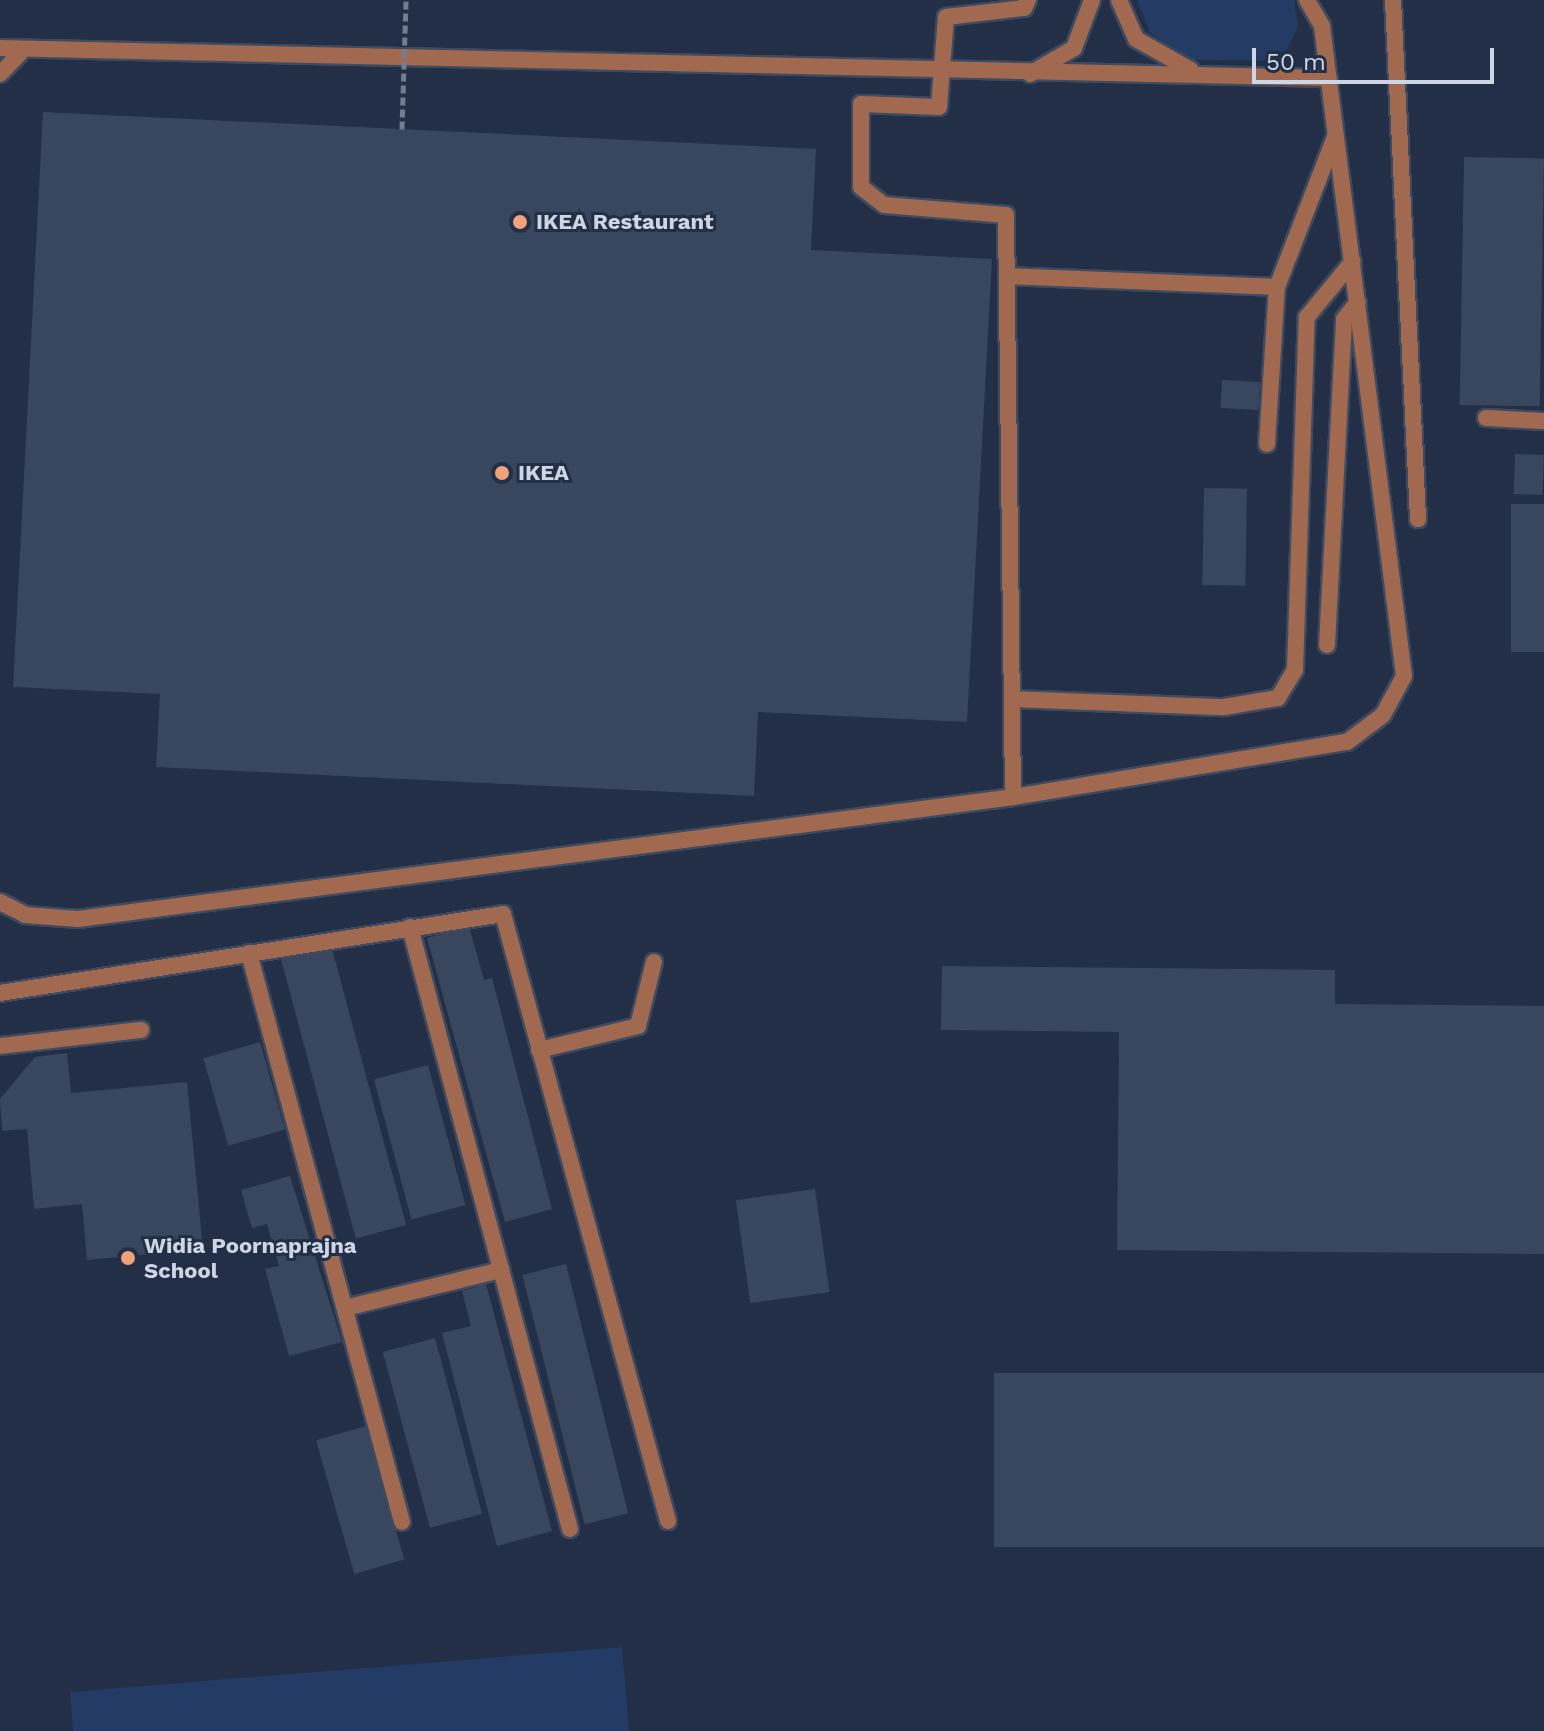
<!DOCTYPE html>
<style>
body{margin:0}
#map{position:relative;width:1544px;height:1731px;overflow:hidden;background:#222f46;font-family:"Work Sans",sans-serif}
div>[style]{position:absolute}
[style*='--x']{left:calc(var(--x)*1px);top:calc(var(--y)*1px);width:calc(var(--w)*1px);rotate:calc(var(--a)*1deg)}
.green>*{inset:0;background:#243b65}
.building>*{inset:0;background:#38465e;transform-origin:0 0}
.roads{filter:drop-shadow(2px 0 #3d4a5f) drop-shadow(-2px 0 #3d4a5f) drop-shadow(0 2px #3d4a5f) drop-shadow(0 -2px #3d4a5f)}
.service>*{height:16px;margin:-8px;padding:0 8px;transform-origin:8px;border-radius:8px;background:#a1694f}
.minor>*{height:16px;margin:-8px;padding:0 8px;transform-origin:8px;border-radius:8px;background:#a1694f}
.path-bridge>*{height:5px;margin-top:-2.5px;transform-origin:0;background:repeating-linear-gradient(90deg,#727e90 0 8px,transparent 0 12px)}
.dots>*{width:22px;height:22px;translate:-50% -50%;box-sizing:border-box;border:4px solid #222f46;border-radius:50%}
span{translate:-50% -50%;white-space:nowrap;text-align:center;line-height:1.15;-webkit-text-stroke:6px #222f46;paint-order:stroke}
.poi-label{font-size:22px;color:#cdd6e4;font-weight:700}
.left{translate:0 -50%;text-align:left}
.scale{position:absolute;left:1252px;top:48px;width:242px;height:36px;box-sizing:border-box;border:4px solid #cdd6e4;border-top:0;padding-left:10px;font-size:24px;line-height:28px;white-space:nowrap;color:#cdd6e4;-webkit-text-stroke:6px #222f46;paint-order:stroke}
</style>
<div id="map">
<div class="green">
<div style="clip-path:polygon(1137px 0,1294px 0,1298px 26px,1287px 49px,1269px 61px,1192px 60px,1150px 33px)"></div>
<div style="clip-path:polygon(622px 1647px,629px 1731px,73px 1731px,70px 1692px)"></div>
</div>
<div class="building">
<div style="clip-path:polygon(43px 112px,816px 149px,811px 250px,992px 259px,967px 722px,758px 712px,754px 796px,156px 767px,160px 694px,13px 687px)"></div>
<div style="left:1464px;top:157px;width:80px;height:248px;rotate:1deg"></div>
<div style="left:1222px;top:380px;width:38px;height:28px;rotate:3deg"></div>
<div style="left:1515px;top:454px;width:29px;height:40px;rotate:2deg"></div>
<div style="left:1204px;top:488px;width:43px;height:97px;rotate:1deg"></div>
<div style="left:1511px;top:504px;width:33px;height:148px"></div>
<div style="clip-path:polygon(469px 926px,484px 980px,492px 978px,552px 1209px,505px 1222px,427px 938px)"></div>
<div style="left:331px;top:945px;width:290px;height:52px;rotate:75deg"></div>
<div style="clip-path:polygon(942px 966px,1335px 970px,1335px 1004px,1544px 1006px,1544px 1254px,1117px 1250px,1119px 1032px,941px 1030px)"></div>
<div style="left:260px;top:1042px;width:91px;height:59px;rotate:74deg"></div>
<div style="clip-path:polygon(67px 1053px,71px 1093px,187px 1082px,203px 1249px,87px 1260px,82px 1204px,34px 1209px,27px 1129px,2px 1131px,0 1099px,35px 1057px)"></div>
<div style="left:428px;top:1065px;width:145px;height:56px;rotate:75deg"></div>
<div style="clip-path:polygon(290px 1176px,342px 1342px,289px 1356px,265px 1269px,279px 1266px,267px 1224px,252px 1228px,241px 1190px)"></div>
<div style="left:815px;top:1189px;width:104px;height:80px;rotate:82deg"></div>
<div style="left:566px;top:1264px;width:257px;height:45px;rotate:76deg"></div>
<div style="clip-path:polygon(486px 1284px,552px 1531px,497px 1546px,442px 1333px,471px 1326px,462px 1291px)"></div>
<div style="left:435px;top:1338px;width:182px;height:54px;rotate:75deg"></div>
<div style="left:994px;top:1373px;width:550px;height:174px"></div>
<div style="left:366px;top:1426px;width:139px;height:52px;rotate:74deg"></div>
</div>
<div class="roads">
<div class="service">
<div style="--x:1119;--y:0;--w:43;--a:66.4"></div>
<div style="--x:1136;--y:39;--w:63;--a:29.4"></div>
<div style="--x:1393;--y:0;--w:520;--a:87.24"></div>
<div style="--x:0;--y:48;--w:1329;--a:1.29"></div>
<div style="--x:0;--y:74;--w:28;--a:-46"></div>
<div style="--x:1030;--y:74;--w:51;--a:-30.6"></div>
<div style="--x:1074;--y:48;--w:51;--a:-69.4"></div>
<div style="--x:1007;--y:276;--w:270;--a:2.3"></div>
<div style="--x:1486;--y:418;--w:58;--a:3"></div>
<div style="--x:1267;--y:444;--w:157;--a:-86.4"></div>
<div style="--x:1277;--y:287;--w:161;--a:-68.9"></div>
<div style="--x:1327;--y:645;--w:326;--a:-87"></div>
<div style="--x:1344;--y:319;--w:22;--a:-51"></div>
<div style="--x:1012;--y:699;--w:212;--a:2.2"></div>
<div style="--x:1224;--y:707;--w:55;--a:-9.5"></div>
<div style="--x:1278;--y:698;--w:33;--a:-59"></div>
<div style="--x:1295;--y:670;--w:353;--a:-88.1"></div>
<div style="--x:1307;--y:317;--w:72;--a:-50.6"></div>
<div style="--x:1013;--y:797;--w:582;--a:-90.69"></div>
<div style="--x:1006;--y:215;--w:122;--a:-175.3"></div>
<div style="--x:884;--y:205;--w:29;--a:-142"></div>
<div style="--x:861;--y:187;--w:83;--a:-90"></div>
<div style="--x:861;--y:104;--w:78;--a:2.2"></div>
<div style="--x:939;--y:107;--w:90;--a:-85.6"></div>
<div style="--x:946;--y:17;--w:79;--a:-6.6"></div>
<div style="--x:1024;--y:8;--w:9;--a:-63"></div>
<div style="--x:0;--y:902;--w:28;--a:27"></div>
<div style="--x:25;--y:915;--w:53;--a:4.3"></div>
<div style="--x:78;--y:919;--w:943;--a:-7.43"></div>
<div style="--x:1013;--y:797;--w:338;--a:-9.4"></div>
<div style="--x:1347;--y:742;--w:45;--a:-36.9"></div>
<div style="--x:1383;--y:715;--w:44;--a:-61.7"></div>
<div style="--x:1404;--y:676;--w:655;--a:-97.19"></div>
<div style="--x:1322;--y:26;--w:30;--a:-120"></div>
<div style="--x:0;--y:1046;--w:142;--a:-6.5"></div>
</div>
<div class="minor">
<div style="--x:410;--y:927;--w:623;--a:75.12"></div>
<div style="--x:249;--y:953;--w:589;--a:74.95"></div>
<div style="--x:0;--y:993;--w:509;--a:-8.93"></div>
<div style="--x:503;--y:914;--w:629;--a:74.79"></div>
<div style="--x:539;--y:1050;--w:102;--a:-13.6"></div>
<div style="--x:638;--y:1026;--w:66;--a:-76"></div>
<div style="--x:345;--y:1308;--w:161;--a:-13.7"></div>
</div>
</div>
<div class="path-bridge">
<div style="--x:402;--y:129;--w:129;--a:-88.2"></div>
</div>
<div class="dots">
<div style="left:520px;top:222px;background:#f1a27b"></div>
<div style="left:502px;top:473px;background:#f1a27b"></div>
<div style="left:128px;top:1258px;background:#f1a27b"></div>
</div>
<div class="poi-label">
<span class="left" style="left:536px;top:222px">IKEA Restaurant</span>
<span class="left" style="left:518px;top:473px">IKEA</span>
<span class="left" style="left:144px;top:1258px">Widia Poornaprajna<br>School</span>
</div>
<div class="scale">50 m</div>
</div>
